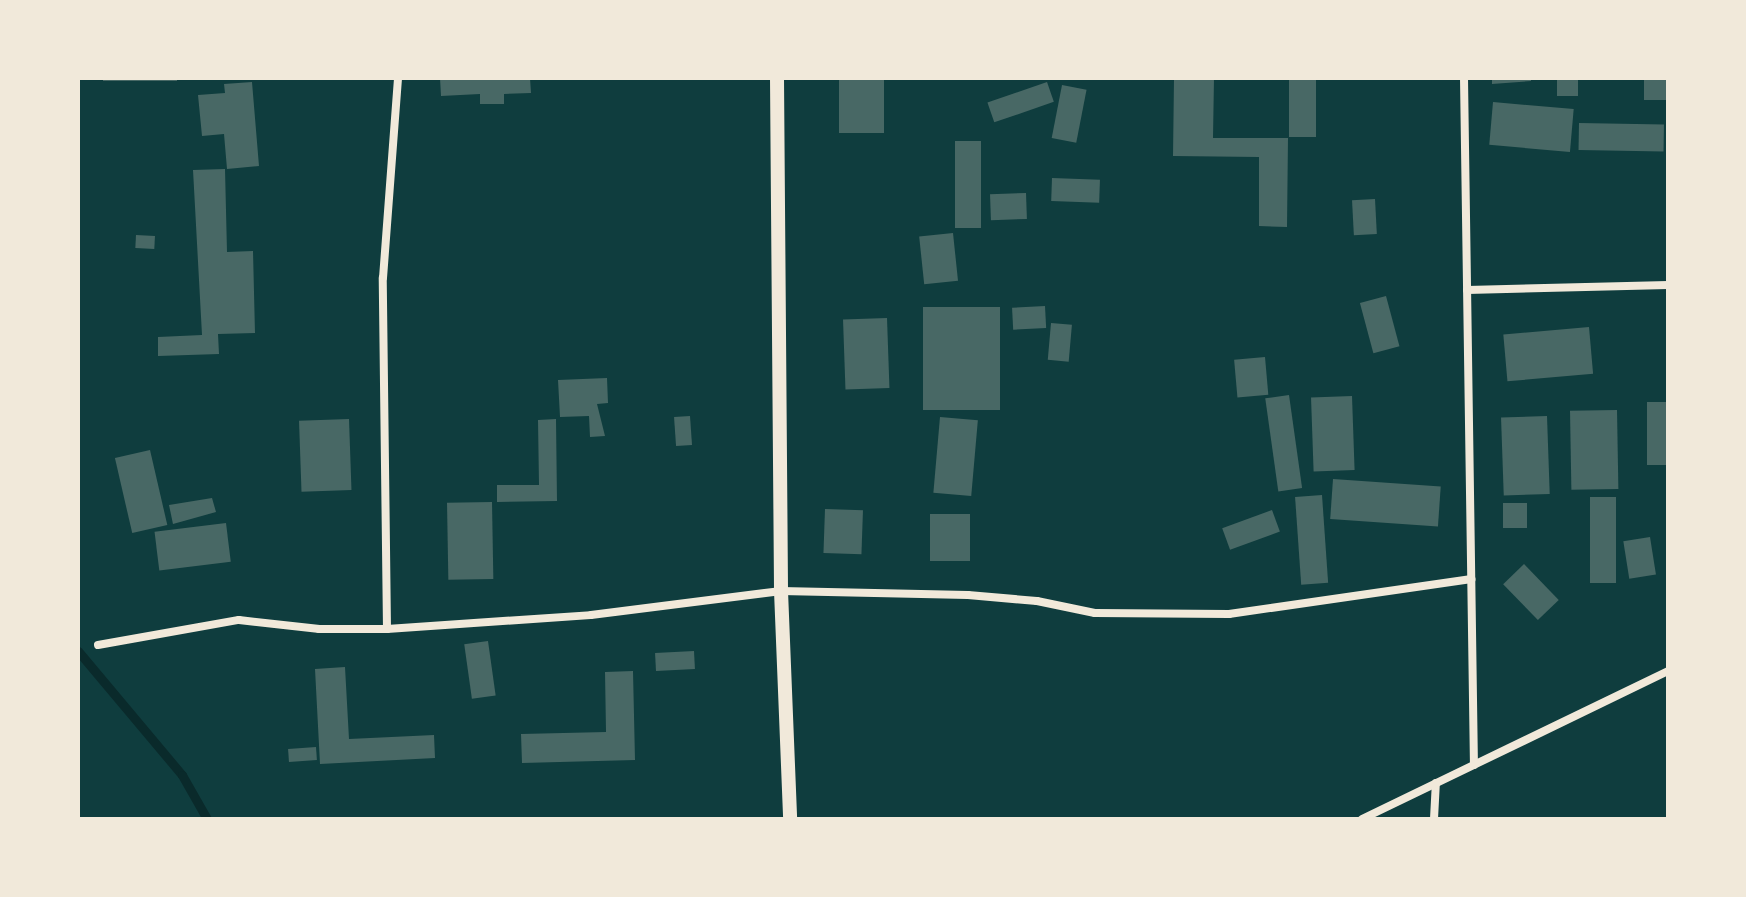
<!DOCTYPE html>
<style>
body{margin:0}
#map{position:relative;width:1746px;height:897px;overflow:hidden;background:#0f3d3e;font-family:Barlow,sans-serif}
div>[style]{position:absolute}
[style*='--x']{left:calc(var(--x)*1px);top:calc(var(--y)*1px);width:calc(var(--w)*1px);rotate:calc(var(--a)*1deg)}
.stream>*{height:9px;margin:-4.5px;padding:0 4.5px;transform-origin:4.5px;border-radius:4.5px;background:#0a2a2b}
.building>*{inset:0;background:#486865;transform-origin:0 0}
.minor>*{height:8px;margin:-4px;padding:0 4px;transform-origin:4px;border-radius:4px;background:#f1e9da}
.tertiary>*{height:14px;margin:-7px;padding:0 7px;transform-origin:7px;border-radius:7px;background:#f1e9da}
span{translate:-50% -50%;white-space:nowrap;text-align:center;line-height:1.15;-webkit-text-stroke:8px #f1e9da;paint-order:stroke}
.frame{position:absolute;inset:0;border:80px solid #f1e9da;pointer-events:none}
</style>
<div id="map">
<div class="stream">
<div style="--x:78;--y:651;--w:162;--a:50"></div>
<div style="--x:182;--y:775;--w:51;--a:60.4"></div>
</div>
<div class="building">
<div style="left:103px;top:78px;width:74px;height:3px"></div>
<div style="clip-path:polygon(440px 78px,530px 78px,531px 93px,504px 94px,504px 104px,480px 104px,480px 94px,441px 96px)"></div>
<div style="left:839px;top:78px;width:45px;height:55px"></div>
<div style="clip-path:polygon(1174px 78px,1214px 78px,1213px 138px,1288px 138px,1287px 227px,1259px 226px,1259px 157px,1173px 156px)"></div>
<div style="left:1289px;top:78px;width:27px;height:59px"></div>
<div style="clip-path:polygon(1492px 78px,1531px 78px,1531px 81px,1492px 84px)"></div>
<div style="left:1557px;top:78px;width:21px;height:18px"></div>
<div style="left:1644px;top:78px;width:22px;height:22px"></div>
<div style="clip-path:polygon(252px 82px,259px 166px,227px 169px,224px 134px,202px 136px,198px 95px,225px 93px,224px 84px)"></div>
<div style="left:1047px;top:82px;width:21px;height:63px;rotate:71deg"></div>
<div style="left:1062px;top:85px;width:25px;height:54px;rotate:11deg"></div>
<div style="left:1493px;top:102px;width:81px;height:43px;rotate:5deg"></div>
<div style="left:1579px;top:123px;width:85px;height:27px;rotate:1deg"></div>
<div style="left:955px;top:141px;width:26px;height:87px"></div>
<div style="clip-path:polygon(225px 169px,227px 252px,253px 251px,255px 333px,218px 334px,219px 354px,158px 356px,158px 337px,202px 335px,193px 170px)"></div>
<div style="left:1052px;top:178px;width:48px;height:23px;rotate:2deg"></div>
<div style="left:1026px;top:193px;width:26px;height:36px;rotate:88deg"></div>
<div style="left:1375px;top:199px;width:35px;height:23px;rotate:87deg"></div>
<div style="left:953px;top:233px;width:48px;height:34px;rotate:84deg"></div>
<div style="left:136px;top:235px;width:19px;height:13px;rotate:3deg"></div>
<div style="left:1386px;top:296px;width:52px;height:27px;rotate:75deg"></div>
<div style="left:1045px;top:306px;width:22px;height:33px;rotate:87deg"></div>
<div style="left:923px;top:307px;width:77px;height:103px"></div>
<div style="left:887px;top:318px;width:70px;height:44px;rotate:88deg"></div>
<div style="left:1051px;top:323px;width:21px;height:37px;rotate:5deg"></div>
<div style="left:1589px;top:327px;width:47px;height:86px;rotate:85deg"></div>
<div style="left:1265px;top:357px;width:38px;height:31px;rotate:85deg"></div>
<div style="clip-path:polygon(607px 378px,608px 403px,597px 404px,605px 436px,590px 437px,589px 416px,560px 417px,558px 380px)"></div>
<div style="left:1289px;top:395px;width:94px;height:24px;rotate:82deg"></div>
<div style="left:1352px;top:396px;width:74px;height:41px;rotate:88deg"></div>
<div style="left:1647px;top:402px;width:21px;height:63px"></div>
<div style="left:1617px;top:410px;width:79px;height:47px;rotate:89deg"></div>
<div style="left:690px;top:416px;width:29px;height:16px;rotate:86deg"></div>
<div style="left:1547px;top:416px;width:78px;height:46px;rotate:88deg"></div>
<div style="left:940px;top:417px;width:38px;height:76px;rotate:5deg"></div>
<div style="left:349px;top:419px;width:71px;height:50px;rotate:88deg"></div>
<div style="clip-path:polygon(556px 419px,557px 501px,497px 502px,497px 485px,539px 485px,538px 420px)"></div>
<div style="left:150px;top:450px;width:77px;height:36px;rotate:77deg"></div>
<div style="left:1333px;top:479px;width:108px;height:40px;rotate:4deg"></div>
<div style="left:1322px;top:495px;width:88px;height:27px;rotate:86deg"></div>
<div style="left:1590px;top:497px;width:26px;height:86px"></div>
<div style="clip-path:polygon(212px 498px,216px 512px,173px 524px,169px 505px)"></div>
<div style="left:492px;top:502px;width:77px;height:45px;rotate:89deg"></div>
<div style="left:1503px;top:503px;width:24px;height:25px"></div>
<div style="left:825px;top:509px;width:38px;height:44px;rotate:2deg"></div>
<div style="left:1272px;top:510px;width:23px;height:53px;rotate:70deg"></div>
<div style="left:930px;top:514px;width:40px;height:47px"></div>
<div style="left:226px;top:523px;width:39px;height:72px;rotate:83deg"></div>
<div style="left:1650px;top:537px;width:38px;height:27px;rotate:81deg"></div>
<div style="left:1524px;top:564px;width:50px;height:29px;rotate:46deg"></div>
<div style="left:488px;top:641px;width:55px;height:24px;rotate:82deg"></div>
<div style="left:694px;top:651px;width:18px;height:39px;rotate:87deg"></div>
<div style="clip-path:polygon(345px 667px,349px 739px,434px 735px,435px 758px,320px 764px,315px 669px)"></div>
<div style="clip-path:polygon(633px 671px,635px 760px,522px 763px,521px 734px,606px 732px,605px 672px)"></div>
<div style="left:316px;top:747px;width:13px;height:28px;rotate:86deg"></div>
</div>
<div class="minor">
<div style="--x:1464;--y:78;--w:687;--a:89.17"></div>
<div style="--x:1467;--y:290;--w:201;--a:-1.4"></div>
<div style="--x:387;--y:629;--w:351;--a:-90.7"></div>
<div style="--x:383;--y:278;--w:201;--a:-85.7"></div>
<div style="--x:98;--y:645;--w:143;--a:-10.1"></div>
<div style="--x:239;--y:620;--w:81;--a:6.4"></div>
<div style="--x:319;--y:629;--w:68;--a:0"></div>
<div style="--x:387;--y:629;--w:204;--a:-3.9"></div>
<div style="--x:591;--y:615;--w:192;--a:-7.2"></div>
<div style="--x:781;--y:591;--w:187;--a:1.2"></div>
<div style="--x:968;--y:595;--w:69;--a:5"></div>
<div style="--x:1037;--y:601;--w:59;--a:11.7"></div>
<div style="--x:1095;--y:613;--w:134;--a:0.4"></div>
<div style="--x:1229;--y:614;--w:245;--a:-8.2"></div>
<div style="--x:1362;--y:819;--w:340;--a:-25.8"></div>
<div style="--x:1434;--y:819;--w:36;--a:-87"></div>
</div>
<div class="tertiary">
<div style="--x:777;--y:78;--w:513;--a:89.55"></div>
<div style="--x:781;--y:591;--w:228;--a:87.7"></div>
</div>
<div class="frame"></div>
</div>
